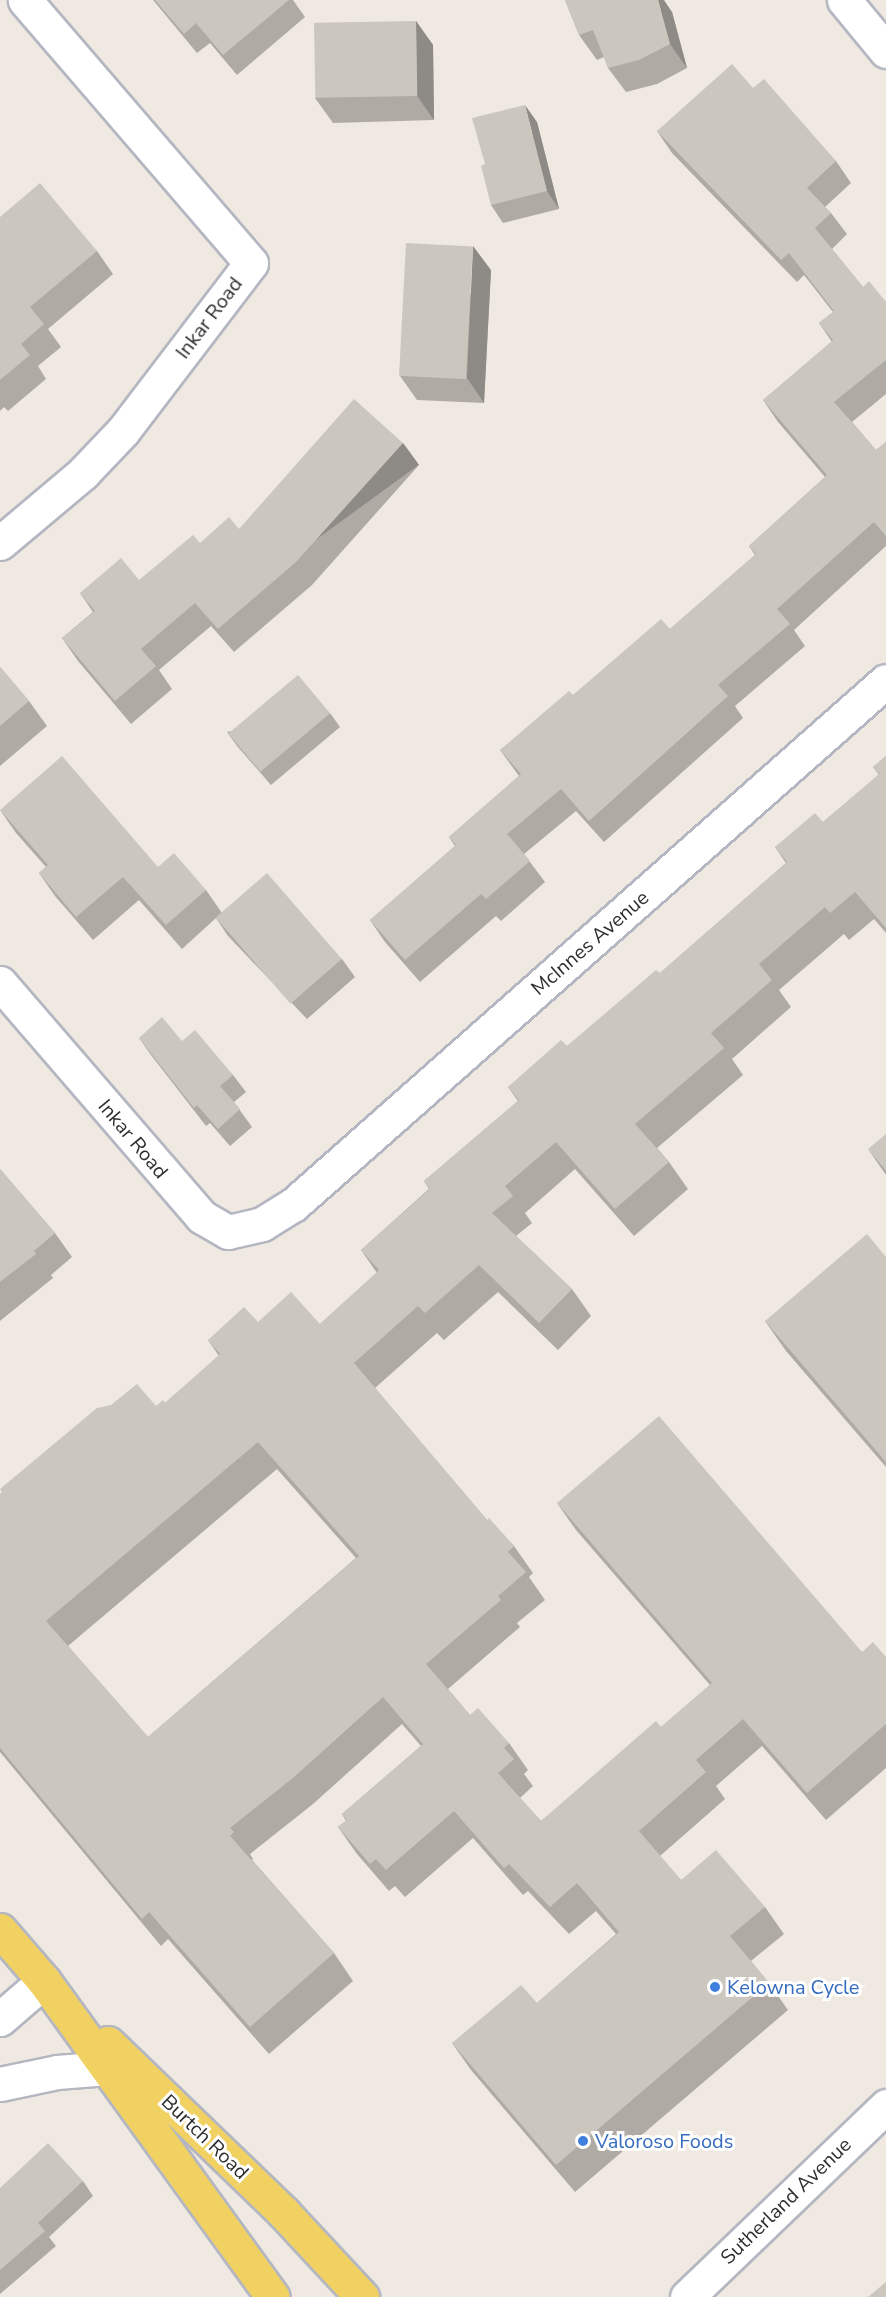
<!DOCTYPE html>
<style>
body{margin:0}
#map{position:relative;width:886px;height:2297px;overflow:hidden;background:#efe9e1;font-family:"Nunito Sans",sans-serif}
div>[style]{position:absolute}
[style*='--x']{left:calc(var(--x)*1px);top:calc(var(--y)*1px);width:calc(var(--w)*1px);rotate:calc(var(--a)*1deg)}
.roads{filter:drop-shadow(2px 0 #b4b7c1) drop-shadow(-2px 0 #b4b7c1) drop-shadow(0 2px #b4b7c1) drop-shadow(0 -2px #b4b7c1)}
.minor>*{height:33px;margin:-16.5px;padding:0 16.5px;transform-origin:16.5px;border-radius:16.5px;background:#fff}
.major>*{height:33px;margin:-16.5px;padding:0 16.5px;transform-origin:16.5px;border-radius:16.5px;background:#f2d163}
.wall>*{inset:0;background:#afaba4}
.shaded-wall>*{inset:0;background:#8e8b86;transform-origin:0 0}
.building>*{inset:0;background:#cbc7bf;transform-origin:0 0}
.dots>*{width:16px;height:16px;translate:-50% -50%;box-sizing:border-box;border:3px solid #fff;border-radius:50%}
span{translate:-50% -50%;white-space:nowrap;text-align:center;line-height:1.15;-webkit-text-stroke:6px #fff;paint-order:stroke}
.street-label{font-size:20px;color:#2e2e2e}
.shop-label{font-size:20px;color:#366cbe}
.left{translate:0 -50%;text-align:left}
</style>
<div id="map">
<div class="roads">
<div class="minor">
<div style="--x:844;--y:0;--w:66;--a:50.5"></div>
<div style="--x:0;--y:543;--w:109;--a:-40.1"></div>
<div style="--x:83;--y:473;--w:58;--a:-46.4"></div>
<div style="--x:123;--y:431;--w:211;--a:-52.7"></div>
<div style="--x:251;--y:263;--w:347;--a:-130.7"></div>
<div style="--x:0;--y:983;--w:309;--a:49.2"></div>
<div style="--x:202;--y:1217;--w:30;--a:30"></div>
<div style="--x:228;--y:1232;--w:35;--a:-13"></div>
<div style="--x:262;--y:1224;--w:36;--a:-32"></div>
<div style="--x:293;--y:1205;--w:791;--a:-41.47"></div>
<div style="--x:0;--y:2019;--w:58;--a:-40.8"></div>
<div style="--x:0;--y:2084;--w:58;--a:-11.9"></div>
<div style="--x:57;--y:2072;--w:51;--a:-4.5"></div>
<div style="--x:687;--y:2297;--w:276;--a:-43.8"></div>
</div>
<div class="major">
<div style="--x:0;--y:1930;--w:67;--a:49.2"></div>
<div style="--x:44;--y:1981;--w:390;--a:54.1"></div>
<div style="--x:108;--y:2043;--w:245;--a:44"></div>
<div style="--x:284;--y:2213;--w:115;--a:47.1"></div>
</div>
</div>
<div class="wall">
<div style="clip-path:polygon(153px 0,293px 0,305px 17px,237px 75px,210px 43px,197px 53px)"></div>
<div style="clip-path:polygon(565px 0,672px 12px,687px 68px,657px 84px,626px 92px,608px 68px,604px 57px,597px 60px,579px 35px)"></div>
<div style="clip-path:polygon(416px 21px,433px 45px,434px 120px,333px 123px,315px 98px)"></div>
<div style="clip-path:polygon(753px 88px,836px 161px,851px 183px,825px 207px,831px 213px,847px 234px,832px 249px,863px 287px,886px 302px,886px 394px,852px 422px,876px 450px,886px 442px,886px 546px,794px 630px,805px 646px,735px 706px,743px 718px,604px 842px,576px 811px,524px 854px,545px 882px,501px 921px,496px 916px,420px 982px,385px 942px,370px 920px,455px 846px,449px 837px,519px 776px,500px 750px,573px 695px,670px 629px,755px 555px,749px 546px,825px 477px,778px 422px,763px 400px,832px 342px,819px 323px,833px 312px,804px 275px,797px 282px,672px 153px,657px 131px)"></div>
<div style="clip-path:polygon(537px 122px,559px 209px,503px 223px,491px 205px)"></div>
<div style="clip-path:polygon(0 217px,97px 251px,113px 274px,48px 329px,61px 347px,38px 366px,46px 379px,8px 411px,4px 407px,0 411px)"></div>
<div style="clip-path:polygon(491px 270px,484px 403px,417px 400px,400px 376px)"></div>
<div style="clip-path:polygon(403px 443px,419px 465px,312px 585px,234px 652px,211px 626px,159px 670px,172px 689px,131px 724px,78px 661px,62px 638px,93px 612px,80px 593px,139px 580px,200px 543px,239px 529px)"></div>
<div style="clip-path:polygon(0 667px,29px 701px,47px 726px,0 766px)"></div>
<div style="clip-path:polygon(330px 713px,340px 727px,271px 785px,237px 746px,227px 732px)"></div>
<div style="clip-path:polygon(evenodd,886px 756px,886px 933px,874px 919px,849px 940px,844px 934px,779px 990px,791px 1007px,732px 1059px,743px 1075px,657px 1148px,669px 1162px,688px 1189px,634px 1236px,575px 1169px,525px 1213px,532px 1223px,516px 1236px,572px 1289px,591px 1316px,558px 1350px,498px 1292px,444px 1340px,437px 1333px,375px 1388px,487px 1520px,514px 1546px,533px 1573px,529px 1577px,545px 1600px,517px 1623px,520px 1627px,448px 1689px,470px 1715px,509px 1743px,528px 1770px,524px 1774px,533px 1786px,520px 1798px,541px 1821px,661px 1727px,710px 1685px,576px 1530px,557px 1503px,862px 1652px,886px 1657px,886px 1768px,826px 1820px,762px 1746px,716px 1786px,725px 1799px,660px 1856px,681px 1880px,765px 1907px,784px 1934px,751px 1961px,769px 1983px,788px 2010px,575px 2192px,471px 2070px,452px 2043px,537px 2003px,616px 1934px,596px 1911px,569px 1934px,528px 1891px,523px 1895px,473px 1838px,405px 1897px,395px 1886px,389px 1891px,357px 1854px,338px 1827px,346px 1821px,342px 1814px,421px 1746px,402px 1724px,313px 1804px,250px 1854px,253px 1859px,252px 1860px,334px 1953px,353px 1981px,269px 2054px,168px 1939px,161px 1946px,0 1752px,0 1494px,156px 1406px,165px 1403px,219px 1356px,208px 1340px,258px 1322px,320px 1324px,377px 1273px,361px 1250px,429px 1189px,424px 1181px,518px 1101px,508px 1087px,567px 1046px,660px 973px,786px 863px,775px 847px,823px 822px,879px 775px,873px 767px,886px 756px,277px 1469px,356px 1558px,148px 1737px,68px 1646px,277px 1469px)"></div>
<div style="clip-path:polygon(0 810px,158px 867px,206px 890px,222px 913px,342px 959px,355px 977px,307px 1019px,228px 936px,216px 918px,182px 949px,139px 900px,93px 940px,55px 896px,39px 873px,46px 867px,16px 833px)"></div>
<div style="clip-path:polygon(139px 1038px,182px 1041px,233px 1075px,246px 1092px,234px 1102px,252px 1127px,230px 1146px,210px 1123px,206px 1126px,151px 1055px)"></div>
<div style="clip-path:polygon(868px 1149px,886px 1170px,886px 1175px)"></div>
<div style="clip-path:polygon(0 1169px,55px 1233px,72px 1257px,51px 1275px,53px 1278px,0 1321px)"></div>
<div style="clip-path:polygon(886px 1257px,886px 1467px,786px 1351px,765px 1321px)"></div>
<div style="clip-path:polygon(83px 2181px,93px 2196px,49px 2237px,56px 2246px,0 2294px,0 2188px)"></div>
</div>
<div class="shaded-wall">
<div style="clip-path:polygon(658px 0,664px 0,672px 12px,687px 68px,670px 44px)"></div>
<div style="clip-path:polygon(416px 21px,433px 45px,434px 120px,417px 96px)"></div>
<div style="clip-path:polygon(525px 105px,537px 122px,559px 209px,547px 191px)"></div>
<div style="clip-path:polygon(473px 246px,491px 270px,484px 403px,467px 378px)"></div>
<div style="left:403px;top:443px;width:27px;height:160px;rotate:54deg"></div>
</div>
<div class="building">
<div style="clip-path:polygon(155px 0,289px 0,223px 55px,196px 23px,184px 34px)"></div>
<div style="clip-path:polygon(565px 0,658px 0,670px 44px,639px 60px,608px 68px,593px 30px,579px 35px)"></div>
<div style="left:416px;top:21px;width:75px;height:102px;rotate:89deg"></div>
<div style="clip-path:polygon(732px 64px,753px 88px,764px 79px,836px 161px,807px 188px,831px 213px,815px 228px,863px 287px,869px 281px,886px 302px,886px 360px,834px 402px,876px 450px,886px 442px,886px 536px,874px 522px,777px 609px,790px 624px,718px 685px,728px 696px,589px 821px,561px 789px,507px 834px,530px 861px,486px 899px,481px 894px,405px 960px,370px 920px,456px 845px,449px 837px,521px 774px,500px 750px,569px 691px,573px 695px,661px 619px,670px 629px,756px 554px,749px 546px,827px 475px,763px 400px,833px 340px,819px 323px,834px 311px,789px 253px,781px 260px,657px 131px)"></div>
<div style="clip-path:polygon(525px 105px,547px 191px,491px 205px,481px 166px,485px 164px,472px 118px)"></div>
<div style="clip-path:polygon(40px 183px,97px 251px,30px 307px,44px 324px,21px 344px,30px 355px,0 380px,0 217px)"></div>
<div style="left:406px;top:243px;width:67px;height:133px;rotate:3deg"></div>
<div style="clip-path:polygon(354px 399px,403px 443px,296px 562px,218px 629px,195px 603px,141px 649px,156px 666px,115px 701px,62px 638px,95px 611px,80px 593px,121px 558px,139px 580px,193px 535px,200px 543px,229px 517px,239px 529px)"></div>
<div style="clip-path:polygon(0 667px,29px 701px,0 726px)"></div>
<div style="left:298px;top:675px;width:50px;height:91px;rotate:50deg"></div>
<div style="clip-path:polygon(62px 756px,158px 867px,174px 853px,206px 890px,166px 925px,123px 877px,76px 917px,39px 873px,48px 865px,0 810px)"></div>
<div style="clip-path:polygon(evenodd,886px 756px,886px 928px,855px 892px,830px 913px,825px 907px,759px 964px,772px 980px,711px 1033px,724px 1048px,635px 1124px,669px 1162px,615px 1209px,556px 1142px,505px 1186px,513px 1196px,492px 1213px,572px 1289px,539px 1323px,479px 1265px,425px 1313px,418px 1306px,354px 1363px,487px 1520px,489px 1518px,514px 1546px,508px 1552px,526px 1572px,498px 1596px,501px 1600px,426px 1664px,470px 1715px,478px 1708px,509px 1743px,504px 1748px,514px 1759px,498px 1773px,541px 1821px,656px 1721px,661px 1727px,712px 1683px,557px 1503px,659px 1416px,862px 1652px,873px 1642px,886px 1657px,886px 1724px,807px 1793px,743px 1719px,696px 1760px,706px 1772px,639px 1831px,681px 1880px,716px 1850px,765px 1907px,730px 1936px,769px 1983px,556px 2165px,452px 2043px,521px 1985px,537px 2003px,619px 1932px,577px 1883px,550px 1907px,509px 1864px,504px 1868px,454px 1811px,386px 1870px,376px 1859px,370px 1864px,338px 1827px,347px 1820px,342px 1814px,423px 1744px,383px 1697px,294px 1777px,230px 1828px,234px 1832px,230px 1836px,334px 1953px,250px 2027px,149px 1912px,142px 1919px,0 1748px,0 1494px,2px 1493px,0 1489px,97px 1408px,111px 1405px,137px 1384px,156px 1406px,163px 1400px,165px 1403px,220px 1354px,208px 1340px,244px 1307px,258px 1322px,291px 1292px,320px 1324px,379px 1270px,361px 1250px,430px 1189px,424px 1181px,519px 1100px,508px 1087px,561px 1040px,567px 1046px,656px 970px,660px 973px,787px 862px,775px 847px,815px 813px,823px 822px,879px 774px,873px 767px,886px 756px,258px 1442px,359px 1556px,148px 1737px,46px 1621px,258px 1442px)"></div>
<div style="left:267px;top:873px;width:114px;height:68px;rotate:49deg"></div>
<div style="clip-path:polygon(162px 1017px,182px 1041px,195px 1030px,233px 1075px,220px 1086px,240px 1109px,218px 1129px,197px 1105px,194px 1108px,139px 1038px)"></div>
<div style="clip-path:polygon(886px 1134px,886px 1170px,868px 1149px)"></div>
<div style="clip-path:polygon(0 1169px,55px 1233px,34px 1251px,36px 1254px,0 1282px)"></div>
<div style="clip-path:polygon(867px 1234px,886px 1257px,886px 1462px,765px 1321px)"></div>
<div style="clip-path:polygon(48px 2143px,83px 2181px,38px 2223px,45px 2231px,0 2270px,0 2188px)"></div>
<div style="clip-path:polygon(886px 2282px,886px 2297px,868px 2297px)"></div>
</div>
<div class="dots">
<div style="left:715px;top:1987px;background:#3f7fe0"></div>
<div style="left:583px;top:2141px;background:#3f7fe0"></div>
</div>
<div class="street-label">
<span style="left:209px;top:318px;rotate:-53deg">Inkar Road</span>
<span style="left:590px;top:943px;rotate:-41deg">McInnes Avenue</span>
<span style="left:133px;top:1139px;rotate:50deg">Inkar Road</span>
<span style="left:205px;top:2137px;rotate:44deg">Burtch Road</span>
<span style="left:786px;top:2201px;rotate:-44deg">Sutherland Avenue</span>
</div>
<div class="shop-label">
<span class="left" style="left:727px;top:1987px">Kelowna Cycle</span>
<span class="left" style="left:595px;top:2141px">Valoroso Foods</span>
</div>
</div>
